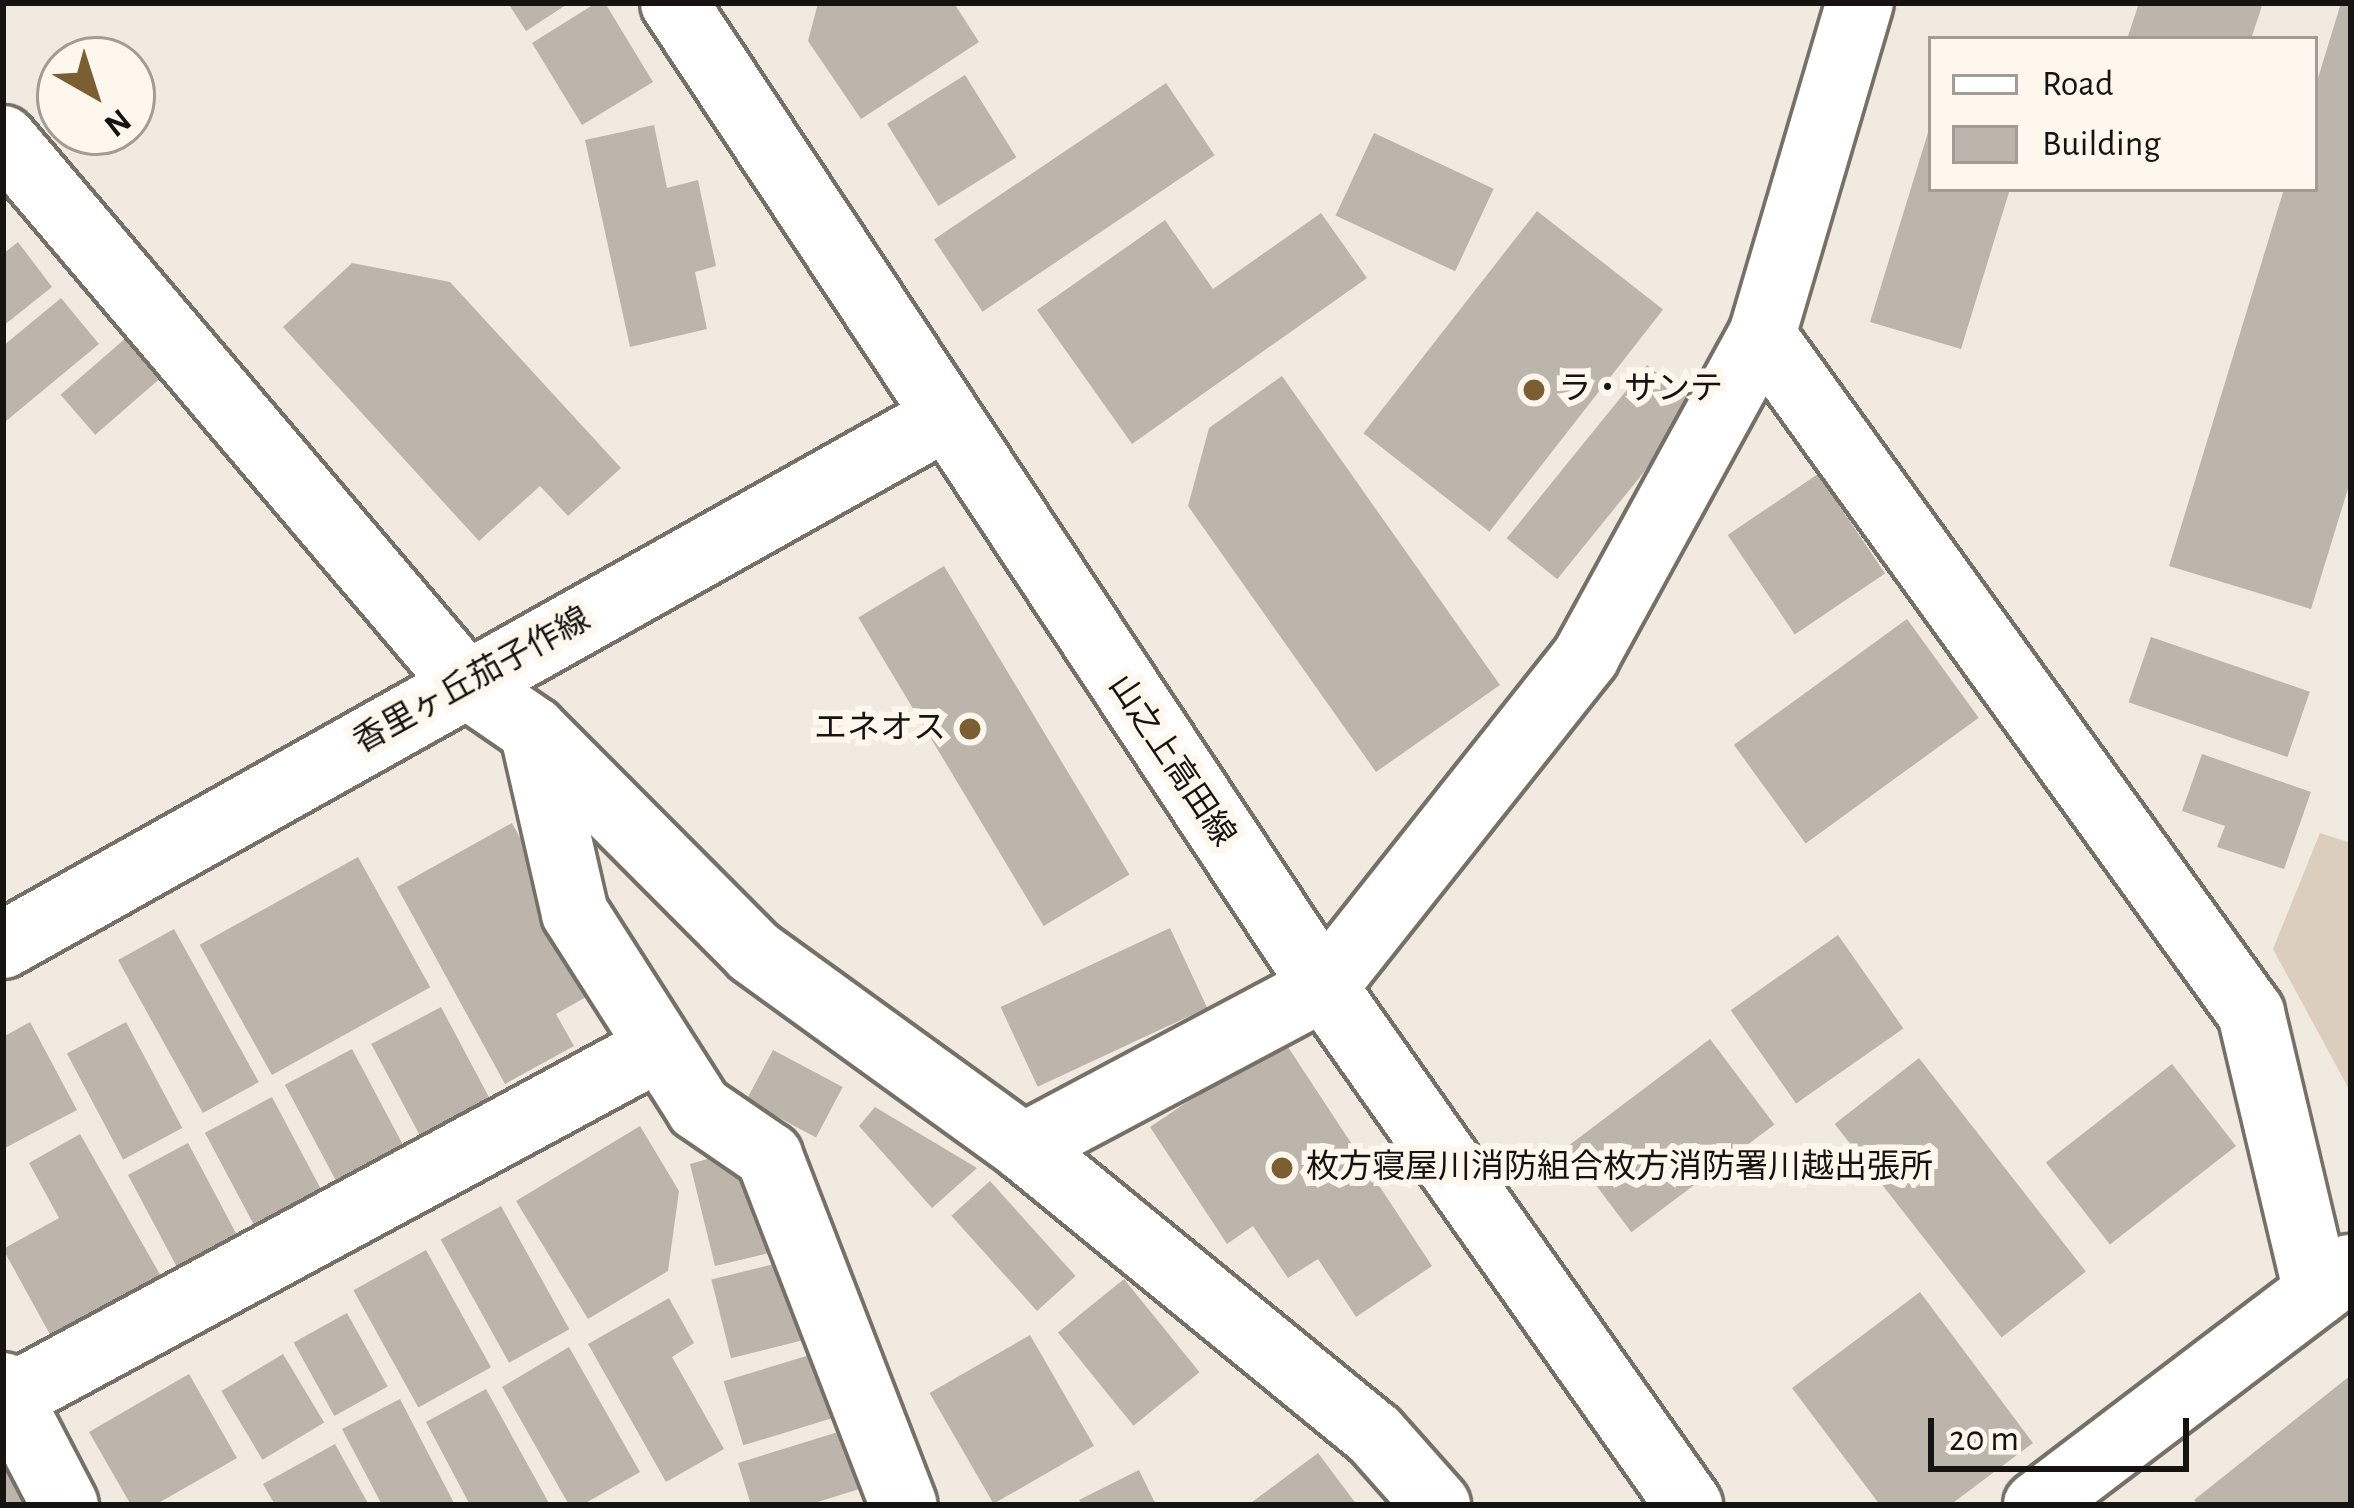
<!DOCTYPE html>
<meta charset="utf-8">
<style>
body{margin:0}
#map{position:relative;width:2354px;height:1508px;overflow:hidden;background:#f1eae0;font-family:"Alegreya Sans","Noto Sans JP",sans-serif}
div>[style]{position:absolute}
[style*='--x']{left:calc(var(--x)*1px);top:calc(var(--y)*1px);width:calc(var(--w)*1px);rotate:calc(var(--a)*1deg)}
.green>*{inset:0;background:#dbcebc}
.building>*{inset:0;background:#bcb5ac;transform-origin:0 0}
.roads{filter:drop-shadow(3px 0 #767067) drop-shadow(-3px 0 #767067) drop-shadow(0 3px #767067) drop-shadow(0 -3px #767067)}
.minor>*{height:66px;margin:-33px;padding:0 33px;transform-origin:33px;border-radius:33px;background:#fff}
.dots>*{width:33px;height:33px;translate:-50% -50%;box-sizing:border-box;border:6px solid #fef7ed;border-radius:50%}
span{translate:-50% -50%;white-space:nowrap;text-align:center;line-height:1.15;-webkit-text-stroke:12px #fef7ed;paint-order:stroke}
.poi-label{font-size:33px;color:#161310}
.left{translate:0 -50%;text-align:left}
.right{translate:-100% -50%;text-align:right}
.street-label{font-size:33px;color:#161310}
.frame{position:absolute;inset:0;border:6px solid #161310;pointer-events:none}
.legend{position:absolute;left:1928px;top:36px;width:390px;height:156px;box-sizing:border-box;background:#fef7ed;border:3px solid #a19c95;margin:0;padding:15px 21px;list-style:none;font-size:36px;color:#161310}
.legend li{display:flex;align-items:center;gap:24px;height:60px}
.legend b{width:60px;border:3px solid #a19c95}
.north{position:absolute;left:36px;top:36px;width:120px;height:120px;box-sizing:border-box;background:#fef7ed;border:3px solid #a19c95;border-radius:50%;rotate:141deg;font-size:33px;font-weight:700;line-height:48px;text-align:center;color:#161310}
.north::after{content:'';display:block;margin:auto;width:42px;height:54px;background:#7b5f32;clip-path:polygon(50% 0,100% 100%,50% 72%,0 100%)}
.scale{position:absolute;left:1928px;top:1418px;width:261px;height:54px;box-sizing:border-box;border:6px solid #161310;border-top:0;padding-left:15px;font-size:36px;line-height:42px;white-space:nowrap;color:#161310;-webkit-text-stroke:9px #fef7ed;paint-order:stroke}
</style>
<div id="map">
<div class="green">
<div style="clip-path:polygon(2320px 833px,2351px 843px,2350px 1091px,2273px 949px)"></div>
</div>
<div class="building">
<div style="clip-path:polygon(508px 3px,569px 3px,526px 31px)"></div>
<div style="clip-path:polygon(596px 3px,605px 3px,653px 82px,582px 125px,532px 43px)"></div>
<div style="clip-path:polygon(818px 3px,954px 3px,979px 42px,861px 119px,808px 41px)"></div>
<div style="clip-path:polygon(2139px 3px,2263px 3px,2251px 39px,2127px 39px)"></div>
<div style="clip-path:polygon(2341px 3px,2351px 3px,2351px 479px,2311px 609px,2169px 566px,2284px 189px,2315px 189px,2315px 88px)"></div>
<div style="left:965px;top:75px;width:97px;height:92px;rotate:58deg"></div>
<div style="left:1166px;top:83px;width:87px;height:280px;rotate:56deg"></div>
<div style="clip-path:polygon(654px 125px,667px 188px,698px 180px,716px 266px,695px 272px,707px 329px,630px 347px,585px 140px)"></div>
<div style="clip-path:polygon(1930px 126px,1931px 189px,2010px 189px,1961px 349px,1870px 322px)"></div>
<div style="left:1374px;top:133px;width:132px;height:91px;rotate:25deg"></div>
<div style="left:1537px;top:211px;width:160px;height:282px;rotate:38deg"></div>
<div style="clip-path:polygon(1321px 213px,1367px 278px,1132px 444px,1037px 310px,1165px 220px,1213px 289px)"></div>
<div style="clip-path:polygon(18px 242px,52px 287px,3px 326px,3px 254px)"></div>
<div style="clip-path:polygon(352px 263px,450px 282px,621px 468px,568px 516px,540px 486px,479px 541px,283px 327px)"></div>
<div style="clip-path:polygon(61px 298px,99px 344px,6px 421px,3px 346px)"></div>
<div style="left:142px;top:324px;width:53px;height:108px;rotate:49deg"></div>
<div style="left:1647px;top:365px;width:65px;height:223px;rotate:39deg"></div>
<div style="clip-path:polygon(1282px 376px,1500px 685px,1376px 772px,1188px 506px,1209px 428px)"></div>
<div style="left:1818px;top:474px;width:120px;height:109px;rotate:56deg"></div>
<div style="left:944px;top:566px;width:360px;height:100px;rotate:59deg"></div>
<div style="left:1907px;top:619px;width:122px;height:214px;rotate:54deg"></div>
<div style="left:2151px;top:637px;width:168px;height:69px;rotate:19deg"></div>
<div style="clip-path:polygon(2202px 754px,2311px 792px,2284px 869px,2217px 847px,2225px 826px,2182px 811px)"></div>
<div style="clip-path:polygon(512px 823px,602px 988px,556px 1014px,574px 1046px,505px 1084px,397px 887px)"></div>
<div style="left:358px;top:857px;width:149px;height:181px;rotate:61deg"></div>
<div style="left:1170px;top:928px;width:88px;height:187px;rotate:65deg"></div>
<div style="left:174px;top:929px;width:175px;height:64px;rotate:61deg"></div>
<div style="left:1838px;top:935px;width:114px;height:131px;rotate:55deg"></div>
<div style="left:441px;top:1007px;width:105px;height:79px;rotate:62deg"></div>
<div style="clip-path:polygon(30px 1022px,77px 1110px,3px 1149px,3px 1037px)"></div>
<div style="left:126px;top:1022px;width:120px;height:67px;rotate:62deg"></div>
<div style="clip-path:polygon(1282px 1038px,1432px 1266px,1356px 1317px,1318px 1259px,1288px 1278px,1253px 1226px,1227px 1244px,1150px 1127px)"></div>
<div style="left:1710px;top:1039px;width:107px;height:179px;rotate:53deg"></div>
<div style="left:352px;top:1049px;width:111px;height:76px;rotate:62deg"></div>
<div style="left:773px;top:1050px;width:79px;height:57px;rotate:28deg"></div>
<div style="left:1919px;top:1058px;width:271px;height:107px;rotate:52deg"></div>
<div style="left:2172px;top:1064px;width:104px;height:160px;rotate:52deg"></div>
<div style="left:272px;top:1097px;width:112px;height:76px;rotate:62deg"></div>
<div style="clip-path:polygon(875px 1107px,977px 1168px,932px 1208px,859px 1126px)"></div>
<div style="clip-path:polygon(640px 1126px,679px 1191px,668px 1271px,588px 1319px,516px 1201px)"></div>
<div style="clip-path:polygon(80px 1134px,162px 1278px,53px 1340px,3px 1249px,59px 1218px,29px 1163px)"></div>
<div style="left:188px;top:1143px;width:116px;height:68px;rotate:62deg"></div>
<div style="clip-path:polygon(732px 1152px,738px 1179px,763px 1172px,782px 1250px,715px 1266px,690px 1164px)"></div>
<div style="left:990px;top:1181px;width:128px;height:52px;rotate:48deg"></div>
<div style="left:501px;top:1206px;width:141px;height:69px;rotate:61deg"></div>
<div style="left:426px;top:1250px;width:134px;height:83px;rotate:61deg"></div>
<div style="left:790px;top:1260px;width:81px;height:81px;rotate:76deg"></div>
<div style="left:1124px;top:1279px;width:120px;height:85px;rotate:51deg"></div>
<div style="clip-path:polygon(1920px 1292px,2033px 1443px,1950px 1505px,1880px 1505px,1792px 1388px)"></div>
<div style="clip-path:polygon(669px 1298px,694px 1343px,672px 1357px,724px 1449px,666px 1482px,588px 1344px)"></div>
<div style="left:347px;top:1313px;width:84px;height:61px;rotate:61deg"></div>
<div style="left:1030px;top:1335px;width:128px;height:116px;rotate:60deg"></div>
<div style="clip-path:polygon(569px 1347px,640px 1472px,582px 1505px,569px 1505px,502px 1387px)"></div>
<div style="left:826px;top:1350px;width:67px;height:107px;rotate:73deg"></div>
<div style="left:283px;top:1354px;width:80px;height:72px;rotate:59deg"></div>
<div style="clip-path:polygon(189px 1374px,237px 1458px,155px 1505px,131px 1505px,89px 1432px)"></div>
<div style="clip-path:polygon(2351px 1375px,2351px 1505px,2198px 1505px,2194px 1500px)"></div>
<div style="clip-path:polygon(486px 1389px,550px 1505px,470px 1505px,426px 1422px)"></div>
<div style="clip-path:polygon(400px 1399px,455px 1505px,382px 1505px,342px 1429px)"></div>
<div style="clip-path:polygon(851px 1428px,869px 1486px,808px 1505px,751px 1505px,738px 1463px)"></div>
<div style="clip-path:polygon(335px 1444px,369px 1505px,275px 1505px,263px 1484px)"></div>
<div style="clip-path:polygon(3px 1450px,32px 1500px,23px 1505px,3px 1505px)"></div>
<div style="clip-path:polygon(1318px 1453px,1357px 1505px,1248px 1505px)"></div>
<div style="clip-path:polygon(1139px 1470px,1156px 1505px,1082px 1505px,1079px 1500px)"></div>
</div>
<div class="roads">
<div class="minor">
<div style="--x:674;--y:3;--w:1179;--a:56.55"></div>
<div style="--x:1324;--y:987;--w:634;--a:54.83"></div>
<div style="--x:3;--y:139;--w:715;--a:49.65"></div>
<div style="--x:466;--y:684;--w:81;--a:34.5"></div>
<div style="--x:533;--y:730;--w:313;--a:45.1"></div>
<div style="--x:754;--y:952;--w:332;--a:35.9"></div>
<div style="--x:1023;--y:1147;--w:453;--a:39.3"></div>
<div style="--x:1374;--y:1434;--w:95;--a:48.4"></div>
<div style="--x:1762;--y:335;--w:836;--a:54.2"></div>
<div style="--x:2251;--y:1013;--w:287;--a:76.7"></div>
<div style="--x:533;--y:730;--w:188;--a:77.1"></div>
<div style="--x:575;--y:913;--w:231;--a:57.5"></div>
<div style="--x:699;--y:1108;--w:85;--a:34.4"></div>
<div style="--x:769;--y:1156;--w:374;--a:68.9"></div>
<div style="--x:3;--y:945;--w:1076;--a:-29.26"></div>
<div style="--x:1023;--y:1147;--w:341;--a:-28"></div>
<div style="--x:1324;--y:987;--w:422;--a:-51.6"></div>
<div style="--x:1586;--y:656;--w:366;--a:-61.3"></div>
<div style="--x:1762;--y:335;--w:346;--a:-73.6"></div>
<div style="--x:3;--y:1386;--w:134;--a:62.5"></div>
<div style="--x:9;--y:1398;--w:733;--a:-28.35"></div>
<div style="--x:2037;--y:1505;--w:392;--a:-37.2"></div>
</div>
</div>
<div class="dots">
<div style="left:1534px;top:390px;background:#7b5f32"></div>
<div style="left:970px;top:729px;background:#7b5f32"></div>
<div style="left:1282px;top:1168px;background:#7b5f32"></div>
</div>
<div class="poi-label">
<span class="left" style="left:1558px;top:390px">ラ・サンテ</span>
<span class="right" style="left:946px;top:729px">エネオス</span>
<span class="left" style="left:1306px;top:1168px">枚方寝屋川消防組合枚方消防署川越出張所</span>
</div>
<div class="street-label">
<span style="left:472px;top:681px;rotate:-29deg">香里ヶ丘茄子作線</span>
<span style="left:1171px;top:761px;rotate:56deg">山之上高田線</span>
</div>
<div class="frame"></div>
<ul class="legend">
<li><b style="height:15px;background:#fff"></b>Road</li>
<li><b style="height:33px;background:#bcb5ac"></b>Building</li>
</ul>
<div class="north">N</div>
<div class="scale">20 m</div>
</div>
